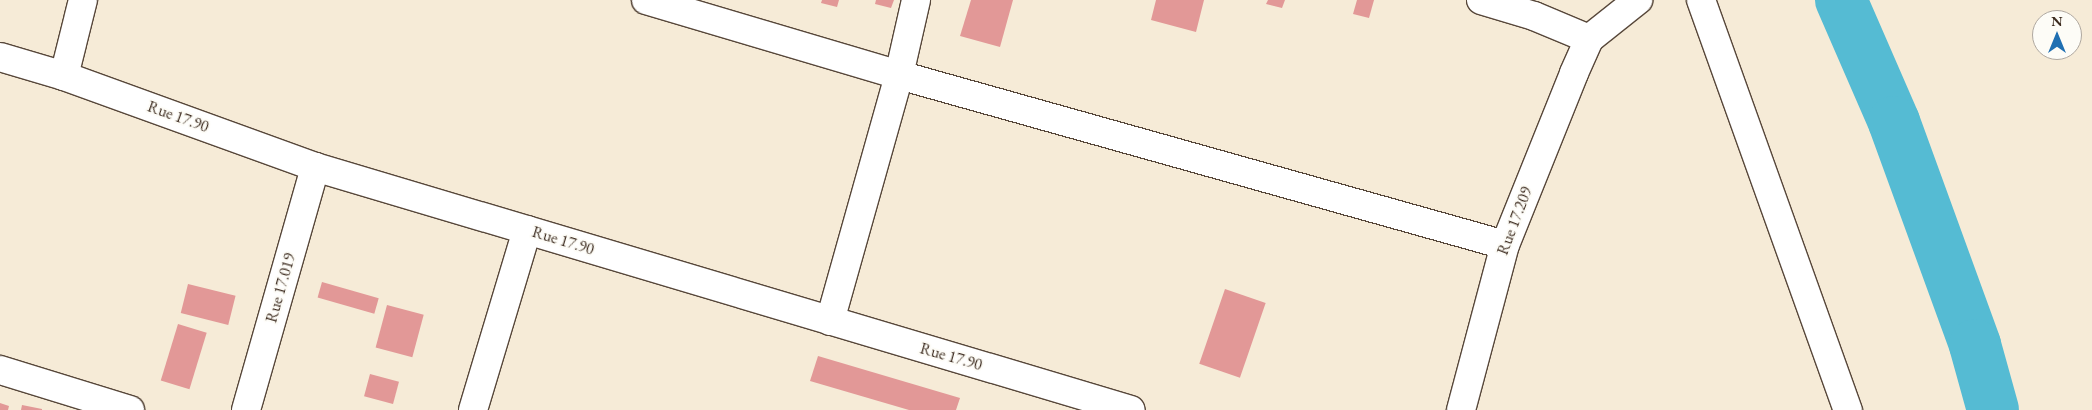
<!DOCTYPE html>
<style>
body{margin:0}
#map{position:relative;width:2092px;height:410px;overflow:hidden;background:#f6ebd7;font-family:"EB Garamond",serif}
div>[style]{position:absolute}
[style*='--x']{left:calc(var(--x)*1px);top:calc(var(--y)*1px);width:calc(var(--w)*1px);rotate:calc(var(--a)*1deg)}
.river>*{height:52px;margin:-26px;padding:0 26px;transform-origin:26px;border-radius:26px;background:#55bbd3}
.building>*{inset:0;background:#e29897;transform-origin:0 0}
.roads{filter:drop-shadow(1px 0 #57473a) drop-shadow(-1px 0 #57473a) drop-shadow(0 1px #57473a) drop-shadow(0 -1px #57473a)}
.minor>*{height:28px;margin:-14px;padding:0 14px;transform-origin:14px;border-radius:14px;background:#fff}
span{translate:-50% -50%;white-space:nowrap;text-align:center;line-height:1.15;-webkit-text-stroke:4px #fdfcf7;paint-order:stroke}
.street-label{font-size:16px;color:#3b2a1e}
.north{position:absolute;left:2032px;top:10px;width:50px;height:50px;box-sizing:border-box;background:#fdfcf7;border:1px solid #afa8a0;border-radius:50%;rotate:0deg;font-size:14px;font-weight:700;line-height:20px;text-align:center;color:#3b2a1e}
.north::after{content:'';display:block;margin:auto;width:18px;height:22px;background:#1f6fb2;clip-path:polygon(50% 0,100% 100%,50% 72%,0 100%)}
</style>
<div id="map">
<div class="river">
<div style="--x:1841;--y:0;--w:133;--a:66.5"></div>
<div style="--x:1894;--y:122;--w:237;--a:70"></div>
<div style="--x:1975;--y:345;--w:67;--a:74.5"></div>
</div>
<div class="building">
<div style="clip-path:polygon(822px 0,839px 0,837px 7px,821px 3px)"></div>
<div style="clip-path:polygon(876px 0,894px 0,891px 8px,875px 4px)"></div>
<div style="clip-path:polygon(971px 0,1013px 0,1000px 47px,960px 36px)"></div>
<div style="clip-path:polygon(1156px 0,1204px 0,1196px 32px,1151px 20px)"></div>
<div style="clip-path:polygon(1268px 0,1285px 0,1282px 8px,1266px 4px)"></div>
<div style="clip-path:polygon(1357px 0,1374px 0,1369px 18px,1353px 14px)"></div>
<div style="left:322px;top:282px;width:59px;height:16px;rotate:16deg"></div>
<div style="left:188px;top:284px;width:49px;height:30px;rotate:14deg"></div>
<div style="left:1225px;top:289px;width:43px;height:79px;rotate:19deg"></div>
<div style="left:387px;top:305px;width:38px;height:44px;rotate:15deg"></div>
<div style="left:178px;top:324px;width:30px;height:59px;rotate:17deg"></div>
<div style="clip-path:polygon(818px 356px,960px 398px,956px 410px,909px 410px,810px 381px)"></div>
<div style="left:370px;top:374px;width:30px;height:23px;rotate:15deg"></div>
<div style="clip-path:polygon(0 403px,9px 406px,8px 410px,0 410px)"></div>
<div style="clip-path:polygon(22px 405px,42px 409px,42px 410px,21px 410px)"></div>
</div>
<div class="roads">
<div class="minor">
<div style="--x:646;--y:0;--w:264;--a:16.5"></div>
<div style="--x:899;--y:75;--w:629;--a:15.67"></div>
<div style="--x:1481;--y:0;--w:55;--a:16.8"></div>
<div style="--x:1534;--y:16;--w:60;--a:22.7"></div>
<div style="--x:1701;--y:0;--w:436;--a:70.3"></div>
<div style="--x:0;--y:57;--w:67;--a:16.5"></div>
<div style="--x:64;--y:76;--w:267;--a:19.9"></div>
<div style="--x:315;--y:167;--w:851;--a:16.58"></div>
<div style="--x:64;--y:76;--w:78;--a:-76"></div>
<div style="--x:830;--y:321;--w:255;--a:-74.3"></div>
<div style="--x:899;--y:75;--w:77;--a:-77.2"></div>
<div style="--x:0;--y:370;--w:136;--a:17.1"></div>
<div style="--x:246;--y:410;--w:253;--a:-74.1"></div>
<div style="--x:473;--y:410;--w:188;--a:-73.3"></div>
<div style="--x:1461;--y:410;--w:171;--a:-75.1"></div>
<div style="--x:1505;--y:245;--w:185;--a:-68.1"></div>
<div style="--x:1574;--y:73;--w:37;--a:-66"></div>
<div style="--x:1589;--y:39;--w:63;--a:-38.5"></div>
</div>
</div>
<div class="street-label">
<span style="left:178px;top:117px;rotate:20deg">Rue 17.90</span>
<span style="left:1515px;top:221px;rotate:-69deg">Rue 17.209</span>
<span style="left:563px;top:241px;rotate:17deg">Rue 17.90</span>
<span style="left:281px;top:288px;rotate:-74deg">Rue 17.019</span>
<span style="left:951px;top:357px;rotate:16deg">Rue 17.90</span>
</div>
<div class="north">N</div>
</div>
